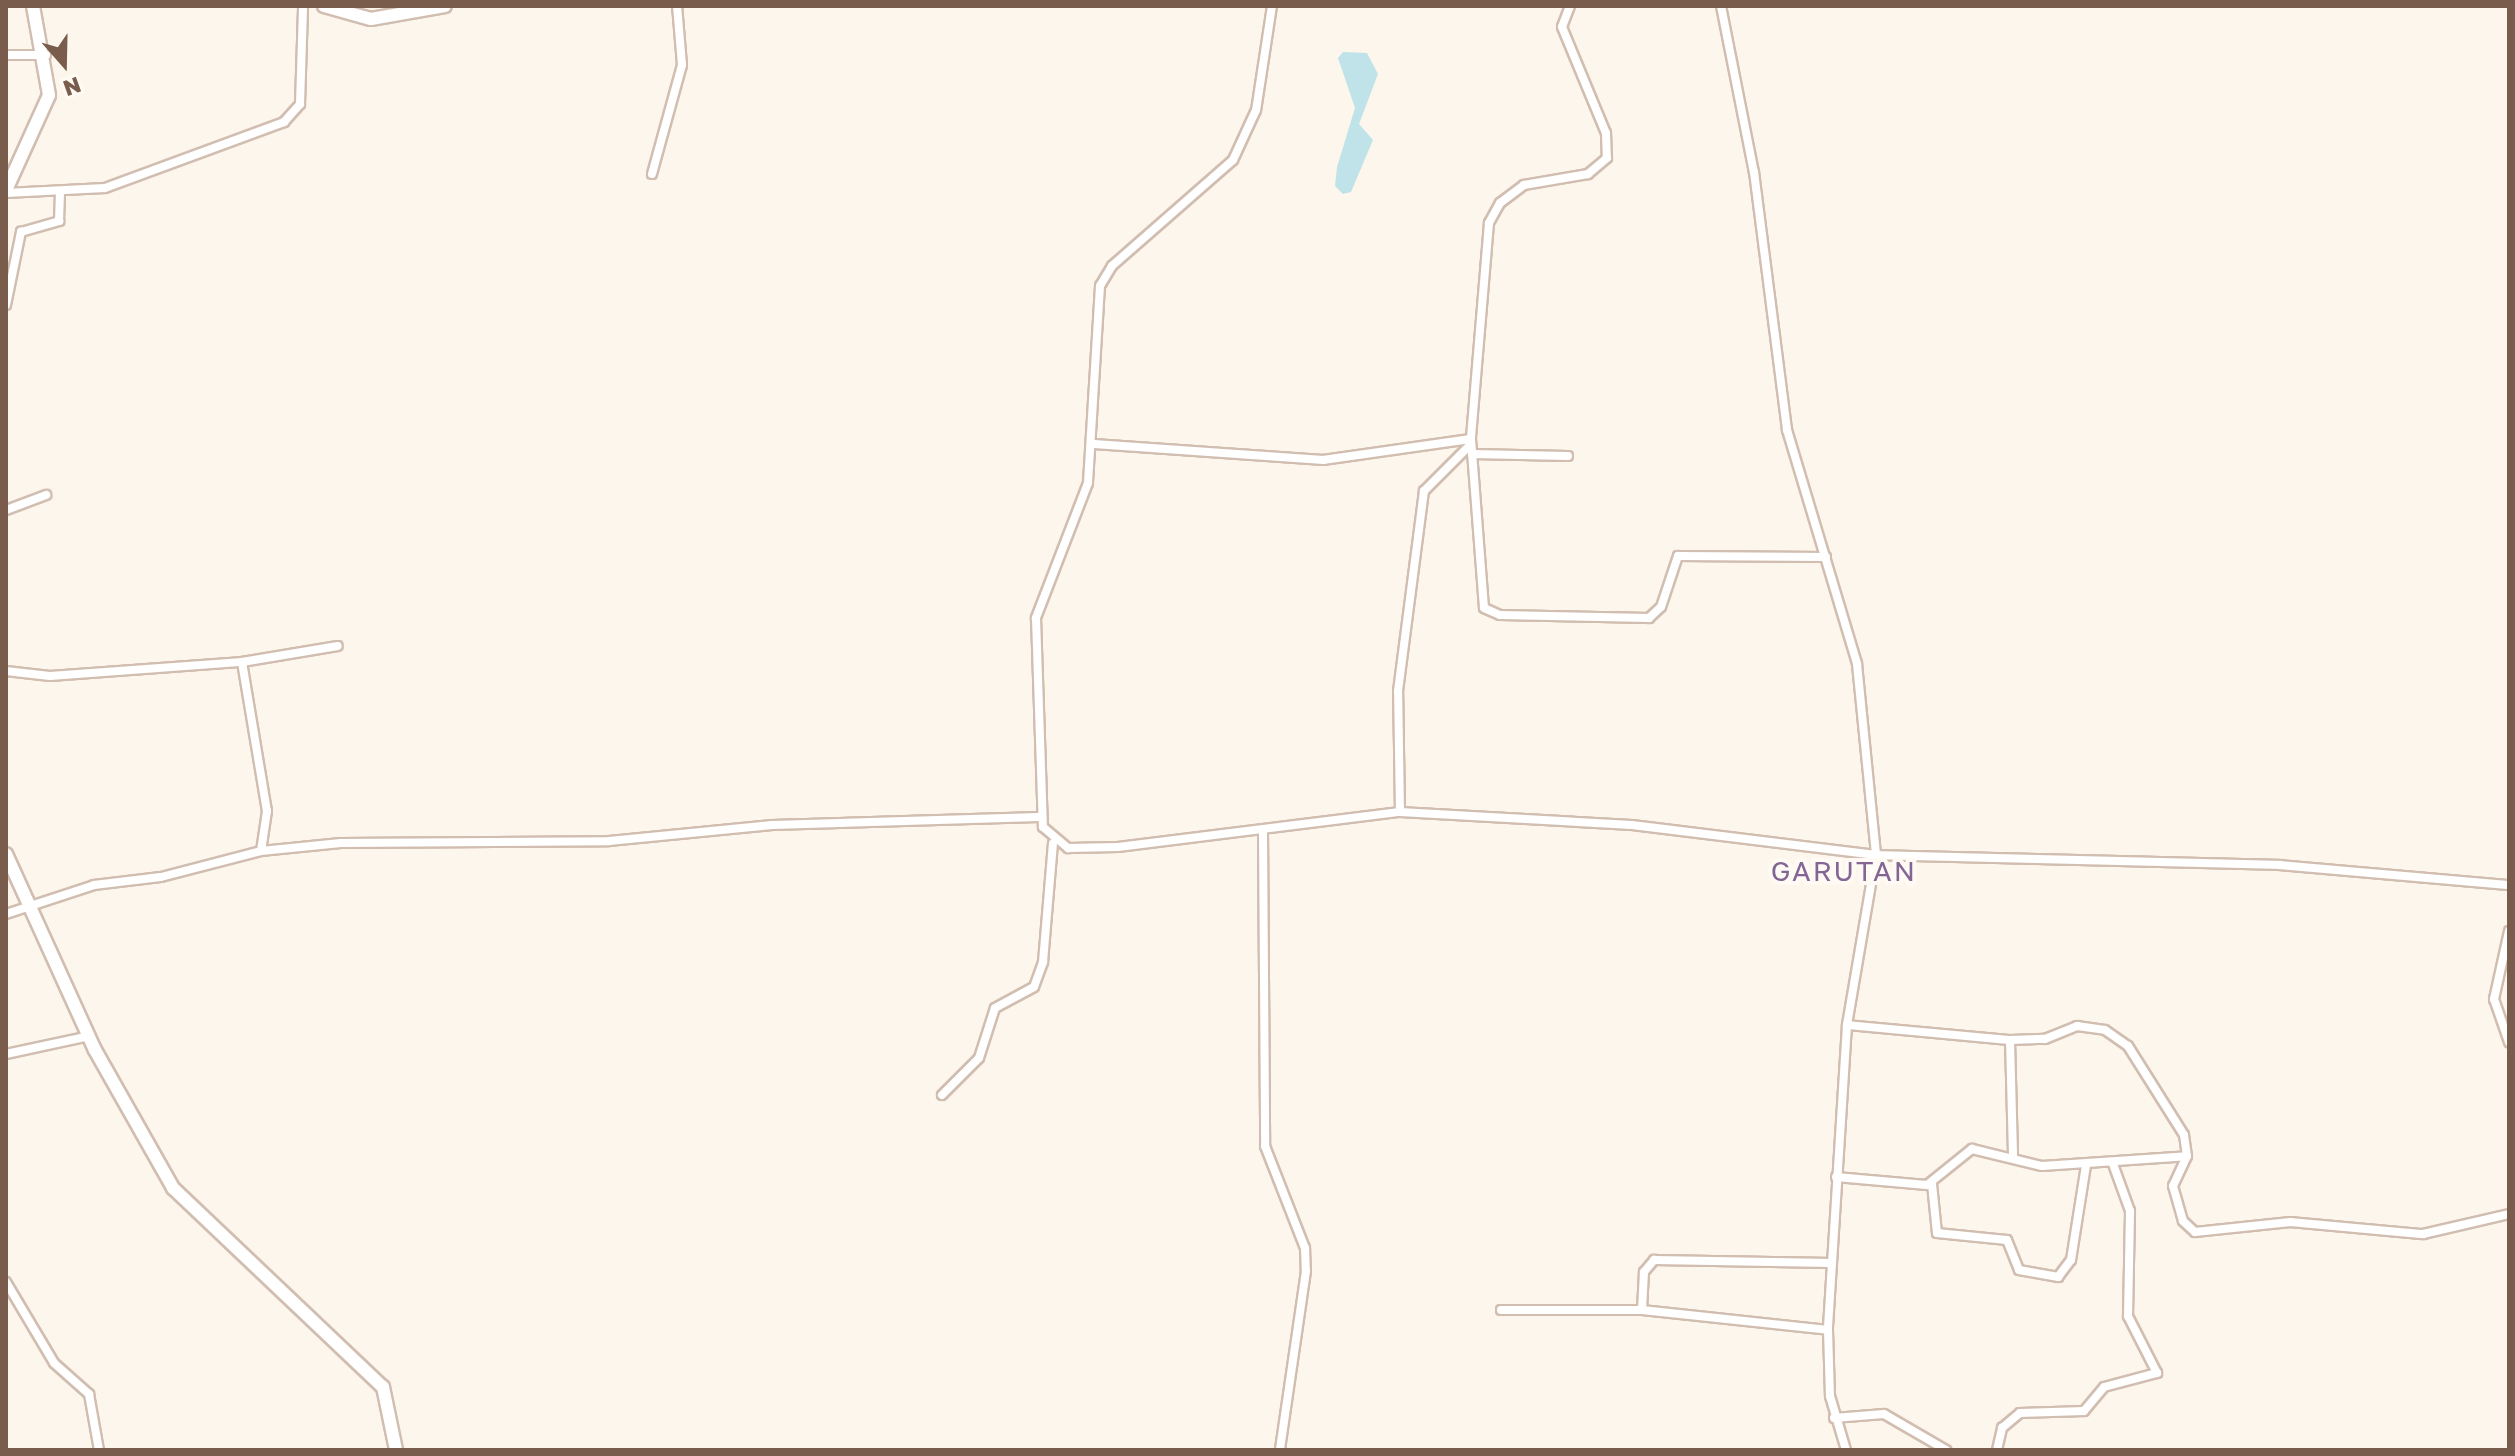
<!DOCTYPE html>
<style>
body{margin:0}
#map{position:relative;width:2515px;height:1456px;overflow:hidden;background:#fdf6ec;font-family:"Golos Text",sans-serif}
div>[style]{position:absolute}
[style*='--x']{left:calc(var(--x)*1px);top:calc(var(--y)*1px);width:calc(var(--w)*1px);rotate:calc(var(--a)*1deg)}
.water>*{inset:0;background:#bfe3e8}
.roads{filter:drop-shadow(2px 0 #d1beb0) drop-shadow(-2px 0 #d1beb0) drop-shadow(0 2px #d1beb0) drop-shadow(0 -2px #d1beb0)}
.street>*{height:8px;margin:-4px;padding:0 4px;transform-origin:4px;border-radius:4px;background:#fff}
.secondary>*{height:12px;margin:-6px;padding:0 6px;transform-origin:6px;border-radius:6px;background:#fff}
span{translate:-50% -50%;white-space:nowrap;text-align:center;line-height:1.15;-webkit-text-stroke:8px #fffaf3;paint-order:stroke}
.quarter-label{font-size:28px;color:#846695;letter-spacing:2px}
.frame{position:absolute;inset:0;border:8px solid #7a5c4d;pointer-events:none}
.north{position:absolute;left:24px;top:24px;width:80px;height:80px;-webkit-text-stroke:6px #fffaf3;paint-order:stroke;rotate:160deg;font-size:22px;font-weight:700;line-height:32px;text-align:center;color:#7a5c4d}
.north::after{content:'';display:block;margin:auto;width:28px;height:36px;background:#7a5c4d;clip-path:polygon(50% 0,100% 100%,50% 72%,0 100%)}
</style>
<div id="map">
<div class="water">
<div style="clip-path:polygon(1343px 52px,1367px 53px,1378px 74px,1359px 124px,1373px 140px,1351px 192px,1343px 194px,1335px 186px,1337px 167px,1355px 108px,1338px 58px)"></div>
</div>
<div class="roads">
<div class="street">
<div style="--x:1272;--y:6;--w:105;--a:98.7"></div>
<div style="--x:1256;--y:110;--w:55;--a:114.7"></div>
<div style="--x:1233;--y:160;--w:161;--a:138.8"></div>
<div style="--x:1112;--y:266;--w:23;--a:121"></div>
<div style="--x:1100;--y:286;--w:197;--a:93.5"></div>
<div style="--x:1088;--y:483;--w:145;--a:111.1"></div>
<div style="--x:1036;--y:618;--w:209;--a:88.1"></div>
<div style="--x:1043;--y:827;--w:33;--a:40"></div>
<div style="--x:1068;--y:848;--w:50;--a:-1.1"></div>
<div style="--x:1118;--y:847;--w:284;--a:-7.1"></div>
<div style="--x:1400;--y:812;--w:232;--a:3.2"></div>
<div style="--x:1632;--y:825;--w:246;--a:7"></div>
<div style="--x:1876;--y:855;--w:172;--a:99.7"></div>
<div style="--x:1847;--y:1025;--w:306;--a:93.6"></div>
<div style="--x:1828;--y:1330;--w:66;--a:88.3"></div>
<div style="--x:1830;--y:1396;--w:56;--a:73.5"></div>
<div style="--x:1570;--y:6;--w:22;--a:111"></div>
<div style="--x:1562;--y:27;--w:115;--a:67.5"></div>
<div style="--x:1606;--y:133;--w:25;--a:88"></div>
<div style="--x:1607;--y:158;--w:25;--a:140"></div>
<div style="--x:1588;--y:174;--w:65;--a:170.2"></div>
<div style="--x:1524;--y:185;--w:30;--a:143"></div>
<div style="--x:1500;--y:203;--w:23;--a:119"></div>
<div style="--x:1489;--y:223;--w:217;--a:94.8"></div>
<div style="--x:1471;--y:439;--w:169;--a:85.6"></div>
<div style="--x:1484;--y:608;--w:17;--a:24"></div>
<div style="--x:1500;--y:615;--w:149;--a:1.2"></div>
<div style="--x:1649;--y:618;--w:16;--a:-43"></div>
<div style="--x:1661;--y:607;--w:54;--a:-71.6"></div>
<div style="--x:1678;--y:556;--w:148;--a:0.4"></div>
<div style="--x:1721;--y:6;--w:169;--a:78.8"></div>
<div style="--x:1754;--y:172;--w:260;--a:82.7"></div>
<div style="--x:1787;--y:430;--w:244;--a:73.3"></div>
<div style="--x:1857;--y:664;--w:192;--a:84.3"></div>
<div style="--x:1876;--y:855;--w:404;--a:1.4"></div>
<div style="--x:2280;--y:865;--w:230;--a:5"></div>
<div style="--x:6;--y:55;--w:40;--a:0"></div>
<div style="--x:652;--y:174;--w:113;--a:-74.6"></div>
<div style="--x:682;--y:65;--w:59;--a:-94.8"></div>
<div style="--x:6;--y:193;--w:99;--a:-2.9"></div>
<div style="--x:105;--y:188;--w:191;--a:-20.2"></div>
<div style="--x:284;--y:122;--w:24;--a:-48"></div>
<div style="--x:300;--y:104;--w:98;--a:-88.2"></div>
<div style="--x:6;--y:305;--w:75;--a:-78.4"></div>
<div style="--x:21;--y:232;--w:40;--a:-16"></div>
<div style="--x:59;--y:221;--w:29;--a:-88"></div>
<div style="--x:1094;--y:444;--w:230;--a:4"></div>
<div style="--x:1323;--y:460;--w:149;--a:-8.1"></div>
<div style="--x:1472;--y:454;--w:96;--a:1.2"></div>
<div style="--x:6;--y:510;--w:43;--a:-20.6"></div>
<div style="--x:242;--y:662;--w:97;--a:-9.5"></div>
<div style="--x:6;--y:671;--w:44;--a:6.5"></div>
<div style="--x:50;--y:676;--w:193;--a:-4.2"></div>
<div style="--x:242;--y:662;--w:151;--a:80.5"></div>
<div style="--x:267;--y:811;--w:40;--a:98.5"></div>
<div style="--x:1400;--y:812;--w:121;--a:-90.9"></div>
<div style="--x:1398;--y:691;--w:202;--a:-82.6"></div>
<div style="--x:1424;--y:491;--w:66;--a:-45"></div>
<div style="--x:1263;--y:833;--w:313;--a:89.6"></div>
<div style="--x:1265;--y:1146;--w:110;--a:68.6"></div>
<div style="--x:1305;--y:1248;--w:23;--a:88"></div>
<div style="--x:1306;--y:1271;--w:181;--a:98.3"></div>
<div style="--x:6;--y:914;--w:93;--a:-18.2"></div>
<div style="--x:94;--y:885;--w:67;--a:-6.8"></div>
<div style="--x:161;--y:877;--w:103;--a:-14.6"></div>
<div style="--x:261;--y:851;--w:80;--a:-5.7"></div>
<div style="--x:341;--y:843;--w:268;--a:-0.4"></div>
<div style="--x:609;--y:841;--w:164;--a:-5.6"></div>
<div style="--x:772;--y:825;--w:267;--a:-1.7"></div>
<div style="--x:2509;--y:931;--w:70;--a:102.4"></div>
<div style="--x:2494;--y:999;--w:46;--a:70.8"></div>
<div style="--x:1847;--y:1025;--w:164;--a:5.3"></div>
<div style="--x:2010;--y:1040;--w:116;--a:88.5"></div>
<div style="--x:2010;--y:1040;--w:35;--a:-2"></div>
<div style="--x:2045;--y:1039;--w:35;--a:-22"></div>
<div style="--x:2077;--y:1026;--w:28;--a:8"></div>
<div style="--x:2105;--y:1030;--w:28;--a:35"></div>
<div style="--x:2128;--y:1046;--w:105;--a:57.8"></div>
<div style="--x:2184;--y:1135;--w:21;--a:82"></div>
<div style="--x:2187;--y:1156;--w:33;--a:115"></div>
<div style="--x:2173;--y:1186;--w:36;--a:74"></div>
<div style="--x:2183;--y:1221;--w:16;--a:43"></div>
<div style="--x:2195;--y:1232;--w:96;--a:-6"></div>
<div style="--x:2290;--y:1222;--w:134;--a:5.2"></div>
<div style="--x:2423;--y:1234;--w:88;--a:-13.1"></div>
<div style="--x:6;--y:1054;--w:85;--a:-12.2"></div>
<div style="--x:942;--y:1095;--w:52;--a:-45"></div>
<div style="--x:979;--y:1058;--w:52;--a:-72.3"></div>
<div style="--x:995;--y:1008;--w:44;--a:-28.3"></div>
<div style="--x:1034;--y:987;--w:27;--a:-70"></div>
<div style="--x:1043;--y:962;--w:119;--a:-85.2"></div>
<div style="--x:1836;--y:1177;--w:91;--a:5"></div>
<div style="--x:1927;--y:1185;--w:58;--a:-38.7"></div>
<div style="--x:1972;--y:1149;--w:72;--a:13.7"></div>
<div style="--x:2042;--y:1166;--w:145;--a:-3.9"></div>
<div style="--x:1932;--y:1184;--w:49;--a:84.2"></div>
<div style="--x:1937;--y:1233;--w:70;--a:5.7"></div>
<div style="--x:2007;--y:1240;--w:32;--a:68"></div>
<div style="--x:2019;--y:1270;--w:40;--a:10"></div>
<div style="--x:2058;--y:1277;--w:21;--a:-53"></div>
<div style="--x:2071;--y:1260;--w:96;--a:-81"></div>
<div style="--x:6;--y:1282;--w:94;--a:59.3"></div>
<div style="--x:54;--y:1363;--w:47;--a:41.5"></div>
<div style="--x:89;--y:1394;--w:57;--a:79.9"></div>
<div style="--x:1501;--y:1310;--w:141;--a:0"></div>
<div style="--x:1642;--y:1310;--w:187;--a:6.1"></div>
<div style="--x:1642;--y:1310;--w:38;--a:-87"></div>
<div style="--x:1644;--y:1272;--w:16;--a:-50"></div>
<div style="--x:1654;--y:1260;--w:178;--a:1"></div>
<div style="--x:1834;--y:1418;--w:50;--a:-4.6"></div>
<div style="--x:1884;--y:1414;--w:72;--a:30.1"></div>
<div style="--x:1997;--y:1450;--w:23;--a:-77"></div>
<div style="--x:2002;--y:1428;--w:23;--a:-40"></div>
<div style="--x:2020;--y:1413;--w:64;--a:-1.8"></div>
<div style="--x:2084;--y:1411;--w:31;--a:-50"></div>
<div style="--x:2104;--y:1387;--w:55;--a:-14.8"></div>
<div style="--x:2157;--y:1373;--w:64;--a:-117"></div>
<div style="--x:2128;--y:1316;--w:105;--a:-88.9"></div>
<div style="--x:2130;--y:1211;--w:50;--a:-109.9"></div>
</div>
<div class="secondary">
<div style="--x:324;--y:6;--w:49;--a:15.5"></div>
<div style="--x:371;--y:19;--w:75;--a:-10"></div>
<div style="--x:6;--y:190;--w:104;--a:-65.6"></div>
<div style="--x:49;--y:95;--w:90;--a:-100.2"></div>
<div style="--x:6;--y:854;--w:215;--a:65.6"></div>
<div style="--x:95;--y:1050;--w:159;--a:60.5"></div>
<div style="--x:173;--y:1188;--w:289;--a:43.5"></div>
<div style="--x:383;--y:1387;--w:64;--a:78.3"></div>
</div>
</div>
<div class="quarter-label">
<span style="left:1844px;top:871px">GARUTAN</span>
</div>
<div class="frame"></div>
<div class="north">N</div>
</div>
